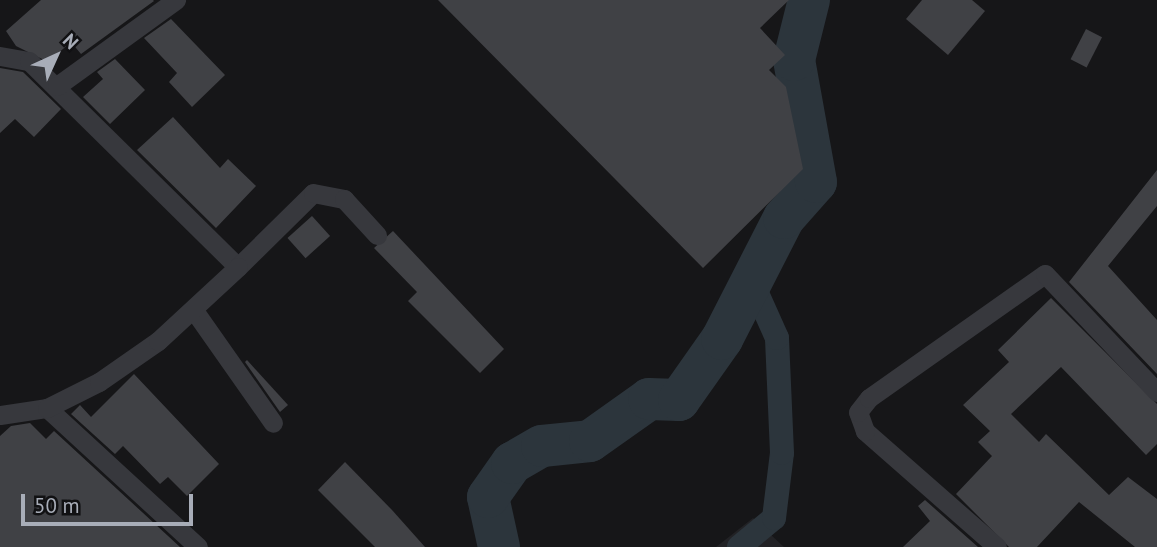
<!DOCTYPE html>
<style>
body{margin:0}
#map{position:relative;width:1157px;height:547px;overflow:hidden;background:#161618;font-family:"PT Sans",sans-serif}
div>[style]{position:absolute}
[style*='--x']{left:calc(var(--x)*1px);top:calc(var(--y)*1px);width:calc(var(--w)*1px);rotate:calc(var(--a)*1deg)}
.built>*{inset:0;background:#222225}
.canal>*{height:24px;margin:-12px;padding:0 12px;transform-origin:12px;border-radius:12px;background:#2c353c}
.river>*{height:42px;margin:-21px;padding:0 21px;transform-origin:21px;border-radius:21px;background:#2c353c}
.building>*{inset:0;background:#404145;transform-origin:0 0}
.minor>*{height:19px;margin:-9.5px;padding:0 9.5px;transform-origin:9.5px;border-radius:9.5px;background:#37383d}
span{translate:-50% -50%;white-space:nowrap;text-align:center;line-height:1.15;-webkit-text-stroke:5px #111113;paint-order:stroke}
.north{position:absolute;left:21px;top:21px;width:70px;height:70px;-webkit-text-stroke:5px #111113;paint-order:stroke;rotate:45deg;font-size:19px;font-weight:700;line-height:28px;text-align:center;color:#a8adb8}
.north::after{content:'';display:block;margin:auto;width:24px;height:32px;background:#a8adb8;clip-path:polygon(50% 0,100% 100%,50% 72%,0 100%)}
.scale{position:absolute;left:21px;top:494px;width:172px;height:32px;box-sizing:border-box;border:4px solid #a8adb8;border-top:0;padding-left:9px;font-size:21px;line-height:24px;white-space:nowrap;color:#a8adb8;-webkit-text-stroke:5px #111113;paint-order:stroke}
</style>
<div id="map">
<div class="built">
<div style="clip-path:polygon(753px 518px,784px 547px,716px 547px)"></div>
</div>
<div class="canal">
<div style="--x:739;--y:547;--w:45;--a:-39.6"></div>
<div style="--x:774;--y:518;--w:65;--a:-83"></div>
<div style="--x:782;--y:453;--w:115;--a:-92.5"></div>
<div style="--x:777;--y:338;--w:64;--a:-114.1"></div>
</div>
<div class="river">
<div style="--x:499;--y:547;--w:51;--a:-102.4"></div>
<div style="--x:488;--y:497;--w:42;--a:-54.8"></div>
<div style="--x:512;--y:463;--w:34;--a:-30"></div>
<div style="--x:542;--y:446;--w:48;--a:-5.9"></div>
<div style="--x:590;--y:441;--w:72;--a:-35.4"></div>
<div style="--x:649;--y:399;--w:30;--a:2"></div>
<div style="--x:679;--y:400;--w:75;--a:-54.8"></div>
<div style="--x:722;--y:339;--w:136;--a:-62.9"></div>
<div style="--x:784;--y:218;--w:48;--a:-48.4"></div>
<div style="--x:816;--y:182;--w:124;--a:-100.2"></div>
<div style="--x:794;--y:60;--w:62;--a:-76"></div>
</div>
<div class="building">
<div style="clip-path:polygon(41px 0,153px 0,154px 1px,81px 54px,71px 42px,48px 62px,16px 46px,6px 31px)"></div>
<div style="clip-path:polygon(438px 0,789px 0,760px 28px,785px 55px,769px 70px,786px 87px,803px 169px,703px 268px)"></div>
<div style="clip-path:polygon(922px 0,972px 0,985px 11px,948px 55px,906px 19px)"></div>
<div style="clip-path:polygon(171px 19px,225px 75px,192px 107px,169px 82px,177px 73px,144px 38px)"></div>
<div style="left:1086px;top:29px;width:18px;height:34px;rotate:27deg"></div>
<div style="clip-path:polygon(115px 59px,145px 90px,110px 124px,83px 97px,103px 79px,97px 72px)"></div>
<div style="clip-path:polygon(0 68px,23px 72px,61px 109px,34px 137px,15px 119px,0 133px)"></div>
<div style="clip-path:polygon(173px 117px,220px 168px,228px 159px,256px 186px,216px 228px,137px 150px)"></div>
<div style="clip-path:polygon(1157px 170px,1157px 206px,1108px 266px,1157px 320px,1157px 374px,1069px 282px)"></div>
<div style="left:312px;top:216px;width:27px;height:33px;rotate:48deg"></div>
<div style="clip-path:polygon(393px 231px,504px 349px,480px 373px,408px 301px,417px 292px,374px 248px)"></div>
<div style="clip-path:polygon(1051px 298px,1157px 404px,1157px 444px,1146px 455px,1061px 367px,1011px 414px,1039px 442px,1046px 434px,1109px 495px,1128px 477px,1157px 499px,1157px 547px,1135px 547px,1079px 502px,1037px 547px,1009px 547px,956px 494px,992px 456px,978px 442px,990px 431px,963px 405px,1009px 362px,998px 350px)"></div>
<div style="clip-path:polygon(247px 360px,288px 405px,280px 412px,245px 362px)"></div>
<div style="clip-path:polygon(134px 374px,219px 464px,187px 496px,168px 477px,160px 484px,123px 446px,115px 454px,71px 414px,80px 405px,91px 417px)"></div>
<div style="clip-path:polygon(30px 423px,46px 439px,54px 431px,180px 547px,0 547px,0 436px,11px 426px)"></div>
<div style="clip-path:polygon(345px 462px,392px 510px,425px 547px,375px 547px,318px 490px)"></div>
<div style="clip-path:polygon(925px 500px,978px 547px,903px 547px,930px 521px,918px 506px)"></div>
</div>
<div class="minor">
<div style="--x:0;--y:56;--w:29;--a:10"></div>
<div style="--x:29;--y:61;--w:293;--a:44.6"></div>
<div style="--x:238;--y:267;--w:105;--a:-44.6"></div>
<div style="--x:313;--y:193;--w:32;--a:11"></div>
<div style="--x:344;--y:199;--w:49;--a:47.5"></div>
<div style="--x:57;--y:86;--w:147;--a:-35.9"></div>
<div style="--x:193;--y:309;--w:139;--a:54.9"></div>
<div style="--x:47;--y:408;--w:205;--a:42.6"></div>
<div style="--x:0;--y:415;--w:48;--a:-8.5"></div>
<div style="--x:47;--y:408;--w:58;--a:-26.6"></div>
<div style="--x:99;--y:382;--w:72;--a:-34.8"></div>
<div style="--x:158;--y:341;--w:109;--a:-42.8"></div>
<div style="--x:997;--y:547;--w:176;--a:-138.7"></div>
<div style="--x:865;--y:431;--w:20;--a:-110"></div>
<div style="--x:858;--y:412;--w:18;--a:-52"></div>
<div style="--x:869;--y:398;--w:215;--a:-35.2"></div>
<div style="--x:1045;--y:274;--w:163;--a:46.5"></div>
</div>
<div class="north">N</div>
<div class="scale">50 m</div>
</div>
